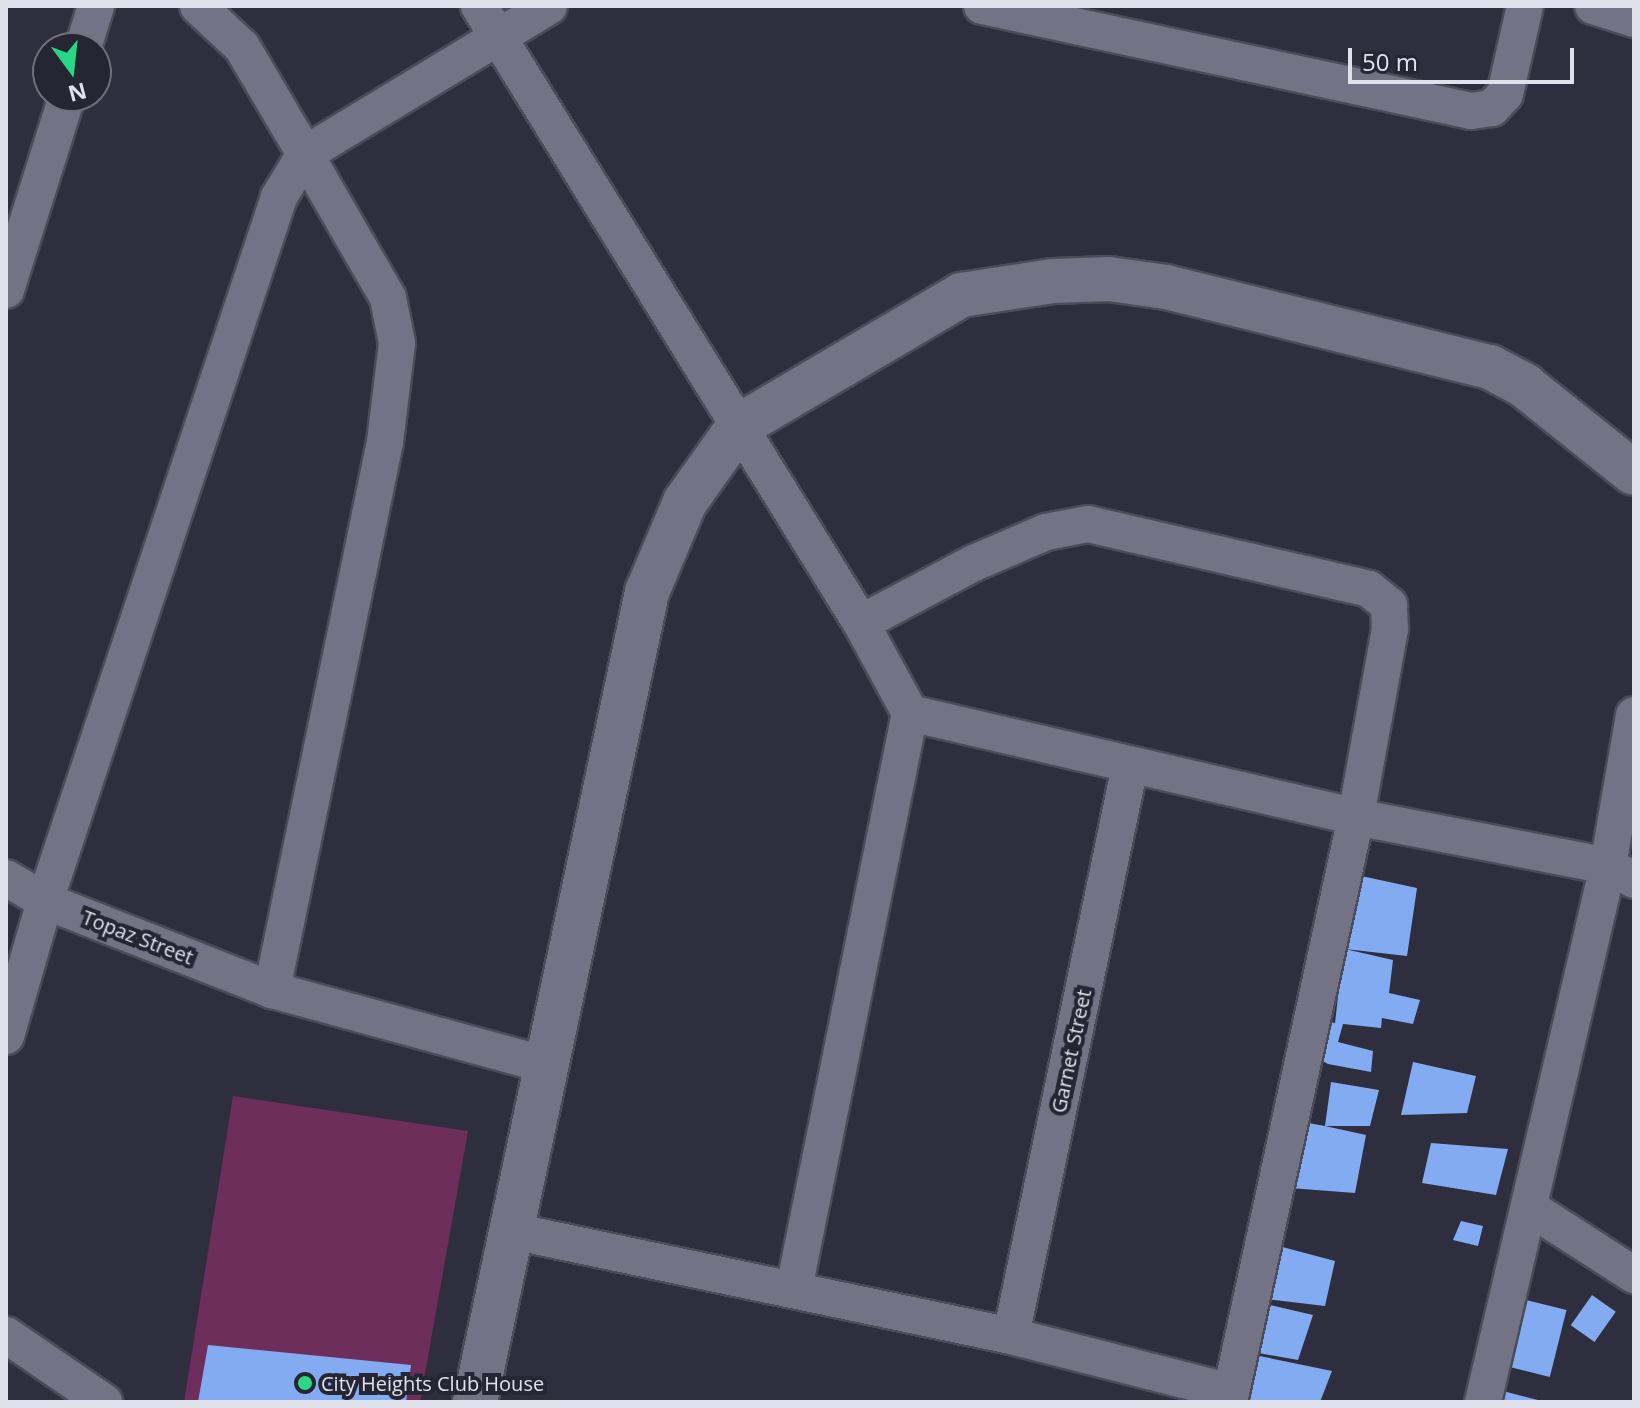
<!DOCTYPE html>
<style>
body{margin:0}
#map{position:relative;width:1640px;height:1408px;overflow:hidden;background:#2f2e3e;font-family:"Open Sans",sans-serif}
div>[style]{position:absolute}
[style*='--x']{left:calc(var(--x)*1px);top:calc(var(--y)*1px);width:calc(var(--w)*1px);rotate:calc(var(--a)*1deg)}
.green>*{inset:0;background:#6d2e5b}
.building>*{inset:0;background:#82abf1;transform-origin:0 0}
.roads{filter:drop-shadow(2px 0 #4c4b58) drop-shadow(-2px 0 #4c4b58) drop-shadow(0 2px #4c4b58) drop-shadow(0 -2px #4c4b58)}
.minor>*{height:36px;margin:-18px;padding:0 18px;transform-origin:18px;border-radius:18px;background:#747386}
.tertiary>*{height:44px;margin:-22px;padding:0 22px;transform-origin:22px;border-radius:22px;background:#747386}
.dots>*{width:22px;height:22px;translate:-50% -50%;box-sizing:border-box;border:4px solid #252534;border-radius:50%}
span{translate:-50% -50%;white-space:nowrap;text-align:center;line-height:1.15;-webkit-text-stroke:8px #252534;paint-order:stroke}
.street-label{font-size:20px;color:#e1e1eb}
.poi-label{font-size:20px;color:#e1e1eb}
.left{translate:0 -50%;text-align:left}
.frame{position:absolute;inset:0;border:8px solid #e1e1eb;pointer-events:none}
.north{position:absolute;left:32px;top:32px;width:80px;height:80px;box-sizing:border-box;background:#252534;border:2px solid #70707d;border-radius:50%;rotate:165deg;font-size:22px;font-weight:700;line-height:32px;text-align:center;color:#e1e1eb}
.north::after{content:'';display:block;margin:auto;width:28px;height:36px;background:#29d885;clip-path:polygon(50% 0,100% 100%,50% 72%,0 100%)}
.scale{position:absolute;left:1348px;top:48px;width:226px;height:36px;box-sizing:border-box;border:4px solid #e1e1eb;border-top:0;padding-left:10px;font-size:24px;line-height:28px;white-space:nowrap;color:#e1e1eb;-webkit-text-stroke:6px #252534;paint-order:stroke}
</style>
<div id="map">
<div class="green">
<div style="clip-path:polygon(233px 1096px,468px 1131px,420px 1402px,184px 1402px)"></div>
</div>
<div class="building">
<div style="clip-path:polygon(1352px 874px,1417px 888px,1407px 956px,1345px 949px,1393px 960px,1389px 993px,1420px 1000px,1413px 1024px,1382px 1018px,1381px 1028px,1343px 1024px,1338px 1042px,1373px 1051px,1371px 1072px,1328px 1064px,1310px 1054px,1326px 1021px,1335px 1023px)"></div>
<div style="clip-path:polygon(1413px 1062px,1476px 1076px,1467px 1113px,1401px 1115px)"></div>
<div style="clip-path:polygon(1331px 1082px,1379px 1090px,1370px 1126px,1325px 1126px,1366px 1135px,1355px 1193px,1290px 1188px,1303px 1122px,1325px 1126px)"></div>
<div style="clip-path:polygon(1431px 1143px,1508px 1149px,1496px 1195px,1422px 1183px)"></div>
<div style="clip-path:polygon(1461px 1221px,1483px 1226px,1478px 1246px,1453px 1240px)"></div>
<div style="clip-path:polygon(1275px 1245px,1335px 1261px,1325px 1306px,1266px 1299px)"></div>
<div style="left:1592px;top:1295px;width:29px;height:37px;rotate:35deg"></div>
<div style="left:1518px;top:1298px;width:50px;height:69px;rotate:14deg"></div>
<div style="clip-path:polygon(1262px 1303px,1313px 1315px,1298px 1360px,1253px 1352px)"></div>
<div style="clip-path:polygon(208px 1345px,411px 1365px,406px 1402px,198px 1402px)"></div>
<div style="clip-path:polygon(1250px 1354px,1332px 1371px,1320px 1402px,1239px 1402px)"></div>
<div style="clip-path:polygon(1499px 1390px,1542px 1401px,1542px 1402px,1498px 1402px)"></div>
</div>
<div class="roads">
<div class="minor">
<div style="--x:198;--y:6;--w:60;--a:43"></div>
<div style="--x:242;--y:47;--w:124;--a:59.5"></div>
<div style="--x:305;--y:154;--w:166;--a:60"></div>
<div style="--x:388;--y:298;--w:46;--a:78.7"></div>
<div style="--x:397;--y:343;--w:100;--a:96.9"></div>
<div style="--x:385;--y:442;--w:560;--a:101.65"></div>
<div style="--x:479;--y:6;--w:726;--a:58.24"></div>
<div style="--x:861;--y:623;--w:102;--a:61.4"></div>
<div style="--x:910;--y:713;--w:588;--a:101.39"></div>
<div style="--x:982;--y:6;--w:500;--a:12.12"></div>
<div style="--x:1471;--y:111;--w:21;--a:-8"></div>
<div style="--x:1492;--y:108;--w:19;--a:-47"></div>
<div style="--x:1505;--y:94;--w:90;--a:-77.2"></div>
<div style="--x:1593;--y:6;--w:43;--a:17.6"></div>
<div style="--x:83;--y:48;--w:44;--a:-72.8"></div>
<div style="--x:6;--y:290;--w:203;--a:-72.5"></div>
<div style="--x:861;--y:623;--w:128;--a:-28"></div>
<div style="--x:974;--y:563;--w:78;--a:-23.3"></div>
<div style="--x:1046;--y:532;--w:43;--a:-10.8"></div>
<div style="--x:1088;--y:524;--w:288;--a:13"></div>
<div style="--x:1369;--y:589;--w:26;--a:39"></div>
<div style="--x:1389;--y:605;--w:24;--a:88"></div>
<div style="--x:1390;--y:629;--w:191;--a:100.3"></div>
<div style="--x:1356;--y:817;--w:599;--a:102.25"></div>
<div style="--x:910;--y:713;--w:458;--a:13.1"></div>
<div style="--x:1356;--y:817;--w:257;--a:11"></div>
<div style="--x:1608;--y:866;--w:30;--a:28"></div>
<div style="--x:6;--y:878;--w:45;--a:30.5"></div>
<div style="--x:45;--y:901;--w:244;--a:21.4"></div>
<div style="--x:272;--y:990;--w:284;--a:15.3"></div>
<div style="--x:6;--y:1036;--w:141;--a:-73.9"></div>
<div style="--x:45;--y:901;--w:742;--a:-71.61"></div>
<div style="--x:279;--y:197;--w:50;--a:-58.8"></div>
<div style="--x:305;--y:154;--w:285;--a:-31.2"></div>
<div style="--x:1530;--y:1208;--w:124;--a:32.8"></div>
<div style="--x:512;--y:1231;--w:510;--a:11.88"></div>
<div style="--x:1011;--y:1336;--w:227;--a:14.3"></div>
<div style="--x:6;--y:1335;--w:119;--a:34.4"></div>
<div style="--x:1011;--y:1336;--w:582;--a:-78.21"></div>
<div style="--x:1483;--y:1402;--w:550;--a:-76.87"></div>
<div style="--x:1608;--y:866;--w:153;--a:-80.2"></div>
</div>
<div class="tertiary">
<div style="--x:475;--y:1402;--w:828;--a:-78.01"></div>
<div style="--x:647;--y:592;--w:98;--a:-67.1"></div>
<div style="--x:685;--y:502;--w:93;--a:-54.6"></div>
<div style="--x:739;--y:426;--w:258;--a:-30.5"></div>
<div style="--x:961;--y:295;--w:93;--a:-8.7"></div>
<div style="--x:1053;--y:281;--w:56;--a:-2"></div>
<div style="--x:1109;--y:279;--w:58;--a:8"></div>
<div style="--x:1166;--y:287;--w:334;--a:13.9"></div>
<div style="--x:1490;--y:367;--w:40;--a:28"></div>
<div style="--x:1525;--y:386;--w:139;--a:38.6"></div>
</div>
</div>
<div class="dots">
<div style="left:305px;top:1383px;background:#29d885"></div>
</div>
<div class="street-label">
<span style="left:138px;top:937px;rotate:21deg">Topaz Street</span>
<span style="left:1071px;top:1051px;rotate:-78deg">Garnet Street</span>
</div>
<div class="poi-label">
<span class="left" style="left:321px;top:1383px">City Heights Club House</span>
</div>
<div class="frame"></div>
<div class="north">N</div>
<div class="scale">50 m</div>
</div>
